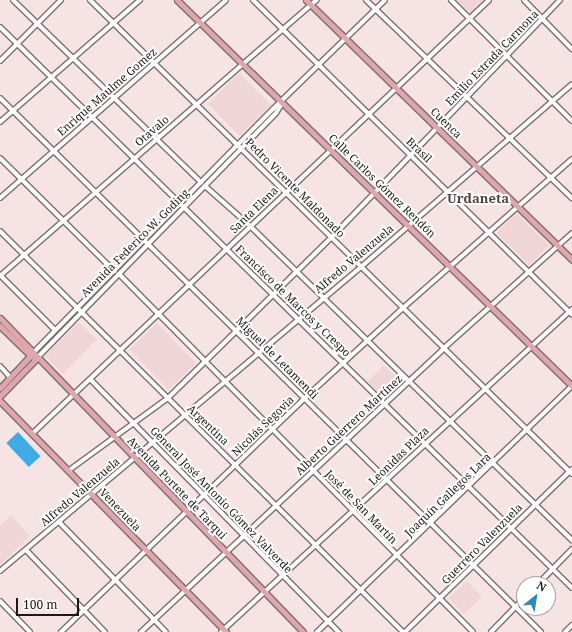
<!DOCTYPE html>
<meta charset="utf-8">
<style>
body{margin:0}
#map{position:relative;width:572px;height:632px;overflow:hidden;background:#f6e4e5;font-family:"Noto Serif",serif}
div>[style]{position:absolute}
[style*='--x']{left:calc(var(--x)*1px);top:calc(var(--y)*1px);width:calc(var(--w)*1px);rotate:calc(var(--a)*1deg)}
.built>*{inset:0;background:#f0d5d6;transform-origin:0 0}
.water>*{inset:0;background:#3fabe4;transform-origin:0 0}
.roads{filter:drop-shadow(1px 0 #7f6f70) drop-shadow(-1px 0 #7f6f70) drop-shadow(0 1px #7f6f70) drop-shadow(0 -1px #7f6f70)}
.minor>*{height:4px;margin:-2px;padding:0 2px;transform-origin:2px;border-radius:2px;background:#fff}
.major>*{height:5px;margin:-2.5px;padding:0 2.5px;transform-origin:2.5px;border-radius:2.5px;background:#dfa6ad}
span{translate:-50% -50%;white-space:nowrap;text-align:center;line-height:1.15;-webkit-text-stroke:4px #fff;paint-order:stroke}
.street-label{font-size:11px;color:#1d1717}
.quarter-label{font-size:13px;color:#504243;font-weight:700}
.north{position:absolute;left:516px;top:576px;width:40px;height:40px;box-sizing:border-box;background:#fff;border:1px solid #a5a2a2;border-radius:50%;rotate:30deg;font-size:11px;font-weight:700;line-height:16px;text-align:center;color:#1d1717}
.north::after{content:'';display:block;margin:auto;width:14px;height:18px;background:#3088b6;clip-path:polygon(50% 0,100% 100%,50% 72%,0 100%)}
.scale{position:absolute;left:16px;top:598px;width:63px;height:18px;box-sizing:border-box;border:2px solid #1d1717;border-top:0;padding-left:5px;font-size:12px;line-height:14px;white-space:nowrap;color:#1d1717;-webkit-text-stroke:3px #fff;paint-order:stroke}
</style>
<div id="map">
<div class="built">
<div style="clip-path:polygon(457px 0,483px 0,471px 14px)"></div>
<div style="left:239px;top:73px;width:45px;height:44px;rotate:45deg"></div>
<div style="left:516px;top:213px;width:46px;height:28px;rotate:44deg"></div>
<div style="left:79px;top:322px;width:25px;height:48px;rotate:45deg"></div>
<div style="left:157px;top:323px;width:56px;height:38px;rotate:46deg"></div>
<div style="left:384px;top:365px;width:24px;height:23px;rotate:45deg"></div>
<div style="clip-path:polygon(11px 515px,30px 536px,0 565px,0 526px)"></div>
<div style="left:467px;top:581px;width:22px;height:25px;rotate:47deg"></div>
</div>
<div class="water">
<div style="left:18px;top:432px;width:33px;height:16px;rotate:47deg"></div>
</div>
<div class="roads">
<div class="minor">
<div style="--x:13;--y:0;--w:262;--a:44.1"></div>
<div style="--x:90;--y:0;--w:676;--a:44.52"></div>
<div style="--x:253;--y:0;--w:448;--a:44.6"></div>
<div style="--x:366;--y:0;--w:286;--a:43.9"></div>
<div style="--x:451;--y:0;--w:171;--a:45"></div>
<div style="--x:524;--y:0;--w:69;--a:45.6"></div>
<div style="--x:0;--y:27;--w:801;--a:44.44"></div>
<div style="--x:0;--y:61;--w:86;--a:-45"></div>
<div style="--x:0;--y:98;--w:760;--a:44.63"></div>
<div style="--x:0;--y:122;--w:186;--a:-41.1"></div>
<div style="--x:0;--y:158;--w:161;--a:44.7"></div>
<div style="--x:205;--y:186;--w:60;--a:41.6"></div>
<div style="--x:250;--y:226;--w:450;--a:44.3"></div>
<div style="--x:0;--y:198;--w:300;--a:-41.2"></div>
<div style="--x:0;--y:231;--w:569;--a:44.86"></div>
<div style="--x:119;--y:274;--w:503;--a:45.32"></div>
<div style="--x:0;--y:276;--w:420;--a:-41.1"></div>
<div style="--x:1;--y:276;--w:76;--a:45"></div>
<div style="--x:34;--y:352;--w:341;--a:-45.5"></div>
<div style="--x:273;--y:109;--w:156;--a:-44.2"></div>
<div style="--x:37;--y:358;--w:342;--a:-45.7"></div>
<div style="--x:276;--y:113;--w:9;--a:-58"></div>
<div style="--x:0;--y:366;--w:15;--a:48"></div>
<div style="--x:91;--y:380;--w:354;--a:45.5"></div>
<div style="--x:32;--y:434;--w:630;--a:-43.52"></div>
<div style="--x:68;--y:471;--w:124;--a:-36.1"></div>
<div style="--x:168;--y:398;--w:230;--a:-44.5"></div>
<div style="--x:332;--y:237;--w:329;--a:-46.1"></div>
<div style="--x:59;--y:522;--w:153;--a:45.8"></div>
<div style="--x:26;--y:550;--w:114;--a:46.1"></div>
<div style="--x:0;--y:571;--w:472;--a:-40.1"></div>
<div style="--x:361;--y:267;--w:279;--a:-40.9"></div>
<div style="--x:538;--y:584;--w:49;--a:-45.8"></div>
<div style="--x:0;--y:601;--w:43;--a:45.9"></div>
<div style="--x:61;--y:632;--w:338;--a:-43.8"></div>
<div style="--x:305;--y:398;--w:133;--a:-42.6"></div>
<div style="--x:403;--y:308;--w:225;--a:-41.4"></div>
<div style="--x:141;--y:632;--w:415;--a:-43.1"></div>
<div style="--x:444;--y:348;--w:172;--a:-41.9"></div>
<div style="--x:221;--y:632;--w:477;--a:-42.6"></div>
<div style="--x:317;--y:632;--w:354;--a:-44"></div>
<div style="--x:405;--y:632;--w:233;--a:-44.3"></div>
<div style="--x:491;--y:632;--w:47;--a:-45.9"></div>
<div style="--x:565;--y:632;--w:10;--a:-45"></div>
</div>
<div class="major">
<div style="--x:177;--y:0;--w:552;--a:44.34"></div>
<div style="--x:306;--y:0;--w:372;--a:44.3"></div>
<div style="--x:0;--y:318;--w:436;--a:46"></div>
<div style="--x:0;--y:326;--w:43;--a:44.1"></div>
<div style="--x:31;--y:356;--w:6;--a:18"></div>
<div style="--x:0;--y:388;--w:47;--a:-46.7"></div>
<div style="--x:0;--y:396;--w:53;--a:-45.8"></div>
<div style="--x:0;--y:401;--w:323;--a:45.6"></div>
</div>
</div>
<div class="street-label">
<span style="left:492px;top:58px;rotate:-46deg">Emilio Estrada Carmona</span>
<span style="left:107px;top:92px;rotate:-41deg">Enrique Maulme Gomez</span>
<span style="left:446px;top:123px;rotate:44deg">Cuenca</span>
<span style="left:152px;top:131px;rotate:-41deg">Otavalo</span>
<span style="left:419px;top:150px;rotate:44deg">Brasil</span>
<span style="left:382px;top:186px;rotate:44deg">Calle Carlos Gómez Rendón</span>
<span style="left:295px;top:188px;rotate:45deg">Pedro Vicente Maldonado</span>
<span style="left:254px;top:210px;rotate:-44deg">Santa Elena</span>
<span style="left:135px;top:243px;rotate:-45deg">Avenida Federico W. Goding</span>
<span style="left:354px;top:259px;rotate:-40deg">Alfredo Valenzuela</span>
<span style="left:293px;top:301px;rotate:44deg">Francisco de Marcos y Crespo</span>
<span style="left:277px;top:358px;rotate:45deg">Miguel de Letamendi</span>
<span style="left:208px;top:425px;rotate:44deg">Argentina</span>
<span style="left:349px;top:425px;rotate:-43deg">Alberto Guerrero Martínez</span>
<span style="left:263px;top:426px;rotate:-44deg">Nicolás Segovia</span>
<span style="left:399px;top:456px;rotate:-44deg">Leonidas Plaza</span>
<span style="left:177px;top:488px;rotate:46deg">Avenida Portete de Tarqui</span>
<span style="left:80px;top:492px;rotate:-40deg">Alfredo Valenzuela</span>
<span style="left:448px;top:495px;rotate:-44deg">Joaquín Gallegos Lara</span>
<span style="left:221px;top:500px;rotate:46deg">General José Antonio Gómez Valverde</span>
<span style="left:361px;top:507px;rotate:46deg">José de San Martín</span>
<span style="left:120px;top:510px;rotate:46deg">Venezuela</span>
<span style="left:482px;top:544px;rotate:-45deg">Guerrero Valenzuela</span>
</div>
<div class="quarter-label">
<span style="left:478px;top:198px">Urdaneta</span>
</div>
<div class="north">N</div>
<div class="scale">100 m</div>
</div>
